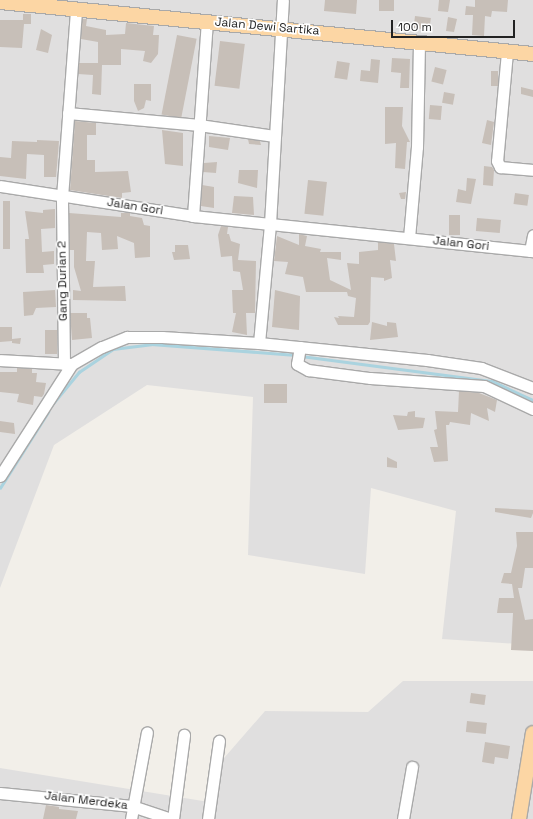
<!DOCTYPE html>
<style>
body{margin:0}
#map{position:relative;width:533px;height:819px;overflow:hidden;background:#f2efe9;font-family:"Space Grotesk",sans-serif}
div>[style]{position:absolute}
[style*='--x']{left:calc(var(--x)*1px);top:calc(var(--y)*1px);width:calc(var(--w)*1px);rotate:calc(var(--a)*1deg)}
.residential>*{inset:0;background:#e0dfdf}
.stream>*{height:2.5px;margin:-1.25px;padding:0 1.25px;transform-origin:1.25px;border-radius:1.25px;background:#aad3df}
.building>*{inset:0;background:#c7bfb8;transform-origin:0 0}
.roads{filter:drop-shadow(1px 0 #a9a9a9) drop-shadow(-1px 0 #a9a9a9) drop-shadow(0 1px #a9a9a9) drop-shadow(0 -1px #a9a9a9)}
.minor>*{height:11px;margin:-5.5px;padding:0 5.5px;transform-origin:5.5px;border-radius:5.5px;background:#fff}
.major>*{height:14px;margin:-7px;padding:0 7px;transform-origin:7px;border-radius:7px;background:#fcd6a4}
span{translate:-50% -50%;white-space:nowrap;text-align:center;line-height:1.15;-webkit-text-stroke:3.5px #fff;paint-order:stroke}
.street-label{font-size:12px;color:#222}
.scale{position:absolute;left:391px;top:20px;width:124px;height:18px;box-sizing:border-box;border:2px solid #222;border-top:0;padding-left:5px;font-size:12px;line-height:14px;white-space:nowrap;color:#222;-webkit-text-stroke:3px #fff;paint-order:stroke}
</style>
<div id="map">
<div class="residential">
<div style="clip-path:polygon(0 0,533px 0,533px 645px,442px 639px,456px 511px,371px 488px,365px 574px,248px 555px,253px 397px,147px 385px,54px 445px,0 588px)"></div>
<div style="clip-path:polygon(403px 681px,533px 681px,533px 819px,0 819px,0 768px,209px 802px,218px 765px,265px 711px,368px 712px)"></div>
</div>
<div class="stream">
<div style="--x:301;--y:356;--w:193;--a:7.5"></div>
<div style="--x:492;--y:381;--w:45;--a:24.9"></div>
<div style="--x:51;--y:406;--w:44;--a:-50.5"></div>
<div style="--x:79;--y:372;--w:41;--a:-34.1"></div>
<div style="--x:113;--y:349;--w:38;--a:-7"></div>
<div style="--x:151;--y:344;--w:145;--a:4.3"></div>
<div style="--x:0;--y:488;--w:90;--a:-57.7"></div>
</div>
<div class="building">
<div style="clip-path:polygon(325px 0,357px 0,356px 14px,324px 11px)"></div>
<div style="left:379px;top:0;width:15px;height:11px"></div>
<div style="clip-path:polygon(439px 0,450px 0,448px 12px,438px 11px)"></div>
<div style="clip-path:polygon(475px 0,508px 0,507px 12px,492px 11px,491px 17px,485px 16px,484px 36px,472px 35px,473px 15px,465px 15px,466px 6px,475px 7px)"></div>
<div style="clip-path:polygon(23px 14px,31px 14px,31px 24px,24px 24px,22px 48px,0 47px,0 20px,23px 20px)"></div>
<div style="left:415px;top:16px;width:16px;height:12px;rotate:7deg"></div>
<div style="clip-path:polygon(448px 17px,457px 19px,454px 32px,446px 31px)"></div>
<div style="clip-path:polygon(82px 19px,87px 19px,86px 26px,106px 30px,106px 35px,125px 34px,126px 23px,154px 26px,153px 35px,159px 35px,158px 54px,151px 63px,143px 61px,145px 51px,121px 49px,121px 65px,102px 65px,101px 95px,92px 94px,93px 75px,78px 74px,79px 63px,98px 63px,98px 42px,81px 39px)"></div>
<div style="clip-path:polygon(41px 29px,52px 35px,48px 53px,36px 50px)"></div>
<div style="left:177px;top:35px;width:20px;height:81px;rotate:11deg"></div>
<div style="left:220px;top:41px;width:25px;height:45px;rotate:7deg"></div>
<div style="clip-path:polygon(392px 58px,410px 59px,409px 88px,400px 88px,401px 73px,391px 72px)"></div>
<div style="clip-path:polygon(371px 59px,380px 60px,378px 83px,360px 81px,361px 70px,370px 71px)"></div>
<div style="left:337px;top:61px;width:13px;height:17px;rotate:9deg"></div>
<div style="left:435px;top:67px;width:12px;height:15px;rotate:14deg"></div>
<div style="left:491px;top:71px;width:7px;height:15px"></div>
<div style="clip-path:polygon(134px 84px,151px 84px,151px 101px,146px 100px,144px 108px,138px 111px,134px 101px)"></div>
<div style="clip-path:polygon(521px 87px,533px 90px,533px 97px,521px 94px)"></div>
<div style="left:444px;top:92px;width:11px;height:11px;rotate:10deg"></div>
<div style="left:430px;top:105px;width:12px;height:14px;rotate:5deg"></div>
<div style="clip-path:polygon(385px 107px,403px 107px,402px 126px,410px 142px,407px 142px,405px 169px,395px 168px,396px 143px,385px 144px)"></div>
<div style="clip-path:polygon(487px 120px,494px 122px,491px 145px,482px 143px)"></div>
<div style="clip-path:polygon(75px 121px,96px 123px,96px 135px,87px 135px,87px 160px,95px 160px,95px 172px,128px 171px,131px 192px,122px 193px,122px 198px,70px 190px)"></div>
<div style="clip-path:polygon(162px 130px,183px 133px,183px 166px,165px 164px)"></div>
<div style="clip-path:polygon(209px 136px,230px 138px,228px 150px,209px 147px)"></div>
<div style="clip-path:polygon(248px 139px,260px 141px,261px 145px,249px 144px)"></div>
<div style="clip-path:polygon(37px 140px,59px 141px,56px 177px,44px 177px,44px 155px,27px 154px,26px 179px,0 176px,0 157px,11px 158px,12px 141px,37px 142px)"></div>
<div style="clip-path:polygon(217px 162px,216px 173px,203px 172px,204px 163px)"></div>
<div style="clip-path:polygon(484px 166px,492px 167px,494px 170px,493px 186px,483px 185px)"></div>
<div style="clip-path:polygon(239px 170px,258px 170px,257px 188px,238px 183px)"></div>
<div style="clip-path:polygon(467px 178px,476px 179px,471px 204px,456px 202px,458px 189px,466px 191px)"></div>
<div style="left:308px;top:180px;width:19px;height:34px;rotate:6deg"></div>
<div style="clip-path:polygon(202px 185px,214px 187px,214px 208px,201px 206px)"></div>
<div style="clip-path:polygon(406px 192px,405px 199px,401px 199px,399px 193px)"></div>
<div style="left:515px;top:193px;width:14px;height:11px;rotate:8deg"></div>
<div style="clip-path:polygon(234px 196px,253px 197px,254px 215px,232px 213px)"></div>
<div style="left:3px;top:201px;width:7px;height:48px"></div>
<div style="clip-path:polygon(55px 209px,55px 228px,41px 229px,42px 252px,54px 251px,54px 264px,43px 265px,44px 273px,26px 273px,25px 239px,29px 239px,25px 211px,43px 213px,43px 210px)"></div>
<div style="clip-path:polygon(69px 213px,121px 217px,121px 213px,130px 213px,130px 216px,142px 218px,144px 225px,150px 226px,150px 257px,135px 258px,134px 243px,117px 236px,118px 249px,102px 250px,101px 233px,87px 232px,86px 261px,95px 261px,93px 287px,125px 286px,126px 301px,73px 300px,73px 290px,81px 291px,74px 267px,74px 250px,70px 250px)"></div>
<div style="left:449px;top:215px;width:11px;height:20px"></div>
<div style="left:477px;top:218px;width:24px;height:13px;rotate:5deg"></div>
<div style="clip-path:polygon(221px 226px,228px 227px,227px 234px,229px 234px,231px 241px,240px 244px,238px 260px,256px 261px,255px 313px,246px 313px,247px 335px,232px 332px,236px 313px,233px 313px,232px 290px,243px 290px,240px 272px,233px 271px,232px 256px,221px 257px,218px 235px)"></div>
<div style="clip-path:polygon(299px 234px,307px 236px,305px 246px,321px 249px,320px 252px,341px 252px,341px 260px,327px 258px,330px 280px,351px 290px,347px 263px,359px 264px,359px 252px,378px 250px,378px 242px,394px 244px,396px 261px,390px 260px,392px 278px,384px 281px,384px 278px,371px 277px,370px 322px,368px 325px,338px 325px,334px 317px,339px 318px,338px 316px,354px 317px,356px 298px,348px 296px,347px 292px,306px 292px,303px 277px,285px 274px,288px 262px,274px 261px,277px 236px,299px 245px)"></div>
<div style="clip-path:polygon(175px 245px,188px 245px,190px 259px,174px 260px,172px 252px,175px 252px)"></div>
<div style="clip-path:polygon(55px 290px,56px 307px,36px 308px,33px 315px,24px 316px,23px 292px)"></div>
<div style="clip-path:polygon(275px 290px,300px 296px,299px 330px,272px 327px)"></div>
<div style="clip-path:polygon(70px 313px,87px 313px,87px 318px,90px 318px,92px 338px,72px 340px)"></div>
<div style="clip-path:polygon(372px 322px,387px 326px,387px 322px,396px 323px,398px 337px,370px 340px)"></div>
<div style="clip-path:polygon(0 327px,12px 327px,12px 339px,21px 338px,20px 344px,12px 343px,12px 341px,0 342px)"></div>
<div style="left:45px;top:330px;width:12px;height:24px"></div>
<div style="clip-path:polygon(17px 368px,32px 369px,32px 373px,37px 373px,36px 382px,46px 383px,44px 394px,42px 397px,34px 396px,33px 405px,17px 402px,19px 394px,0 392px,0 372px,17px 372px)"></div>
<div style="left:264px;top:384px;width:23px;height:19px"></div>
<div style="clip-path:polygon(459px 391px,479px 393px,497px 400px,495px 412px,487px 408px,489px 421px,471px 413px,470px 425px,450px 422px,449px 425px,446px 425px,448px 461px,434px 462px,430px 447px,438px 447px,434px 430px,437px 429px,435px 411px,458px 412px)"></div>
<div style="clip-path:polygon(415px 411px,415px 417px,425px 418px,423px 428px,398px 430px,393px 415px,407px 416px,408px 412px)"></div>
<div style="clip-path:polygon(0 421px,14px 423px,15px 434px,0 432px)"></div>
<div style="clip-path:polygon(387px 457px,397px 462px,397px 468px,387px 467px)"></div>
<div style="clip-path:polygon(495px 508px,533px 510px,533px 513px,531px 518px,495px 512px)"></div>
<div style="clip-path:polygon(516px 532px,533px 532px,533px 568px,525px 568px,522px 588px,518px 588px,525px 620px,533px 619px,533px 651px,511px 650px,513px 613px,497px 613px,499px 598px,514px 598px,512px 584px,501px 583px,504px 573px,511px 573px,517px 546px)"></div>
<div style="left:471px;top:693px;width:15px;height:10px;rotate:8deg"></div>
<div style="left:467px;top:721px;width:20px;height:11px;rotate:6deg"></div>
<div style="clip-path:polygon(485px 742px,510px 746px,508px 759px,495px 757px,494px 764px,482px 762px)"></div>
<div style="clip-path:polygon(46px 805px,59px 807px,59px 809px,78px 811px,76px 819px,43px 819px)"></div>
</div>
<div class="roads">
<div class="minor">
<div style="--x:507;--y:52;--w:109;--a:95.2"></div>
<div style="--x:497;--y:161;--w:7;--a:63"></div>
<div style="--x:500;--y:167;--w:33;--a:5"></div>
<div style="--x:68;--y:113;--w:132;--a:5.2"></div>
<div style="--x:199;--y:125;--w:76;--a:8.3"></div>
<div style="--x:0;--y:186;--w:195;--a:8.8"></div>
<div style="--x:193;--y:216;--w:342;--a:5.9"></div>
<div style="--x:193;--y:216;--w:196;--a:-85.9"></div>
<div style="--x:409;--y:238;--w:91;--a:-85"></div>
<div style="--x:417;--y:147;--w:105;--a:-88.9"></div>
<div style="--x:530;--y:251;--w:16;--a:-79"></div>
<div style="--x:259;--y:343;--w:120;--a:-84.7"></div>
<div style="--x:270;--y:224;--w:224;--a:-86.7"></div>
<div style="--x:300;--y:347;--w:17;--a:100"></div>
<div style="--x:297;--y:364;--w:13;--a:29"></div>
<div style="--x:308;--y:370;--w:63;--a:7.4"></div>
<div style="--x:370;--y:378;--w:114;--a:4"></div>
<div style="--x:484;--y:386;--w:54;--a:25.1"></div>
<div style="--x:0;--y:360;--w:70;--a:3.3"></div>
<div style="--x:64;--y:364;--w:167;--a:-90.7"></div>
<div style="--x:62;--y:197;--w:189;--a:-85.7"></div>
<div style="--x:0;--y:476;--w:133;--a:-57.3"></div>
<div style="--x:72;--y:364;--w:34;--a:-30"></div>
<div style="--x:102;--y:347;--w:27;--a:-22"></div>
<div style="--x:127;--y:337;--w:35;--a:0"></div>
<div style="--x:162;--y:337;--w:97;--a:3.5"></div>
<div style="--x:259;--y:343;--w:169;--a:5.8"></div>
<div style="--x:427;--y:360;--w:55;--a:8.4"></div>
<div style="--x:481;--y:368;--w:56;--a:21"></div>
<div style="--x:0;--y:793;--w:133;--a:5.6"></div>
<div style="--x:132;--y:806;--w:41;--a:18.4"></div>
<div style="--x:131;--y:819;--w:88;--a:-79.6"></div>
<div style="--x:173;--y:819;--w:85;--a:-82.5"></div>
<div style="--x:208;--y:819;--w:79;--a:-82"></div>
<div style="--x:403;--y:819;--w:53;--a:-80.2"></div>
</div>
<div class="major">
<div style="--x:0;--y:2;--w:536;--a:5.57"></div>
<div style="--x:519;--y:819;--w:87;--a:-80.8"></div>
</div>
</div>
<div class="street-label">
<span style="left:267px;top:27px;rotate:5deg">Jalan Dewi Sartika</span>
<span style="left:135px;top:207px;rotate:9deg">Jalan Gori</span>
<span style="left:461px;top:244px;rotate:6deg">Jalan Gori</span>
<span style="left:63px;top:281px;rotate:-91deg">Gang Durian 2</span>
<span style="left:86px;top:801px;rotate:7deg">Jalan Merdeka</span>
</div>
<div class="scale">100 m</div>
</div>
